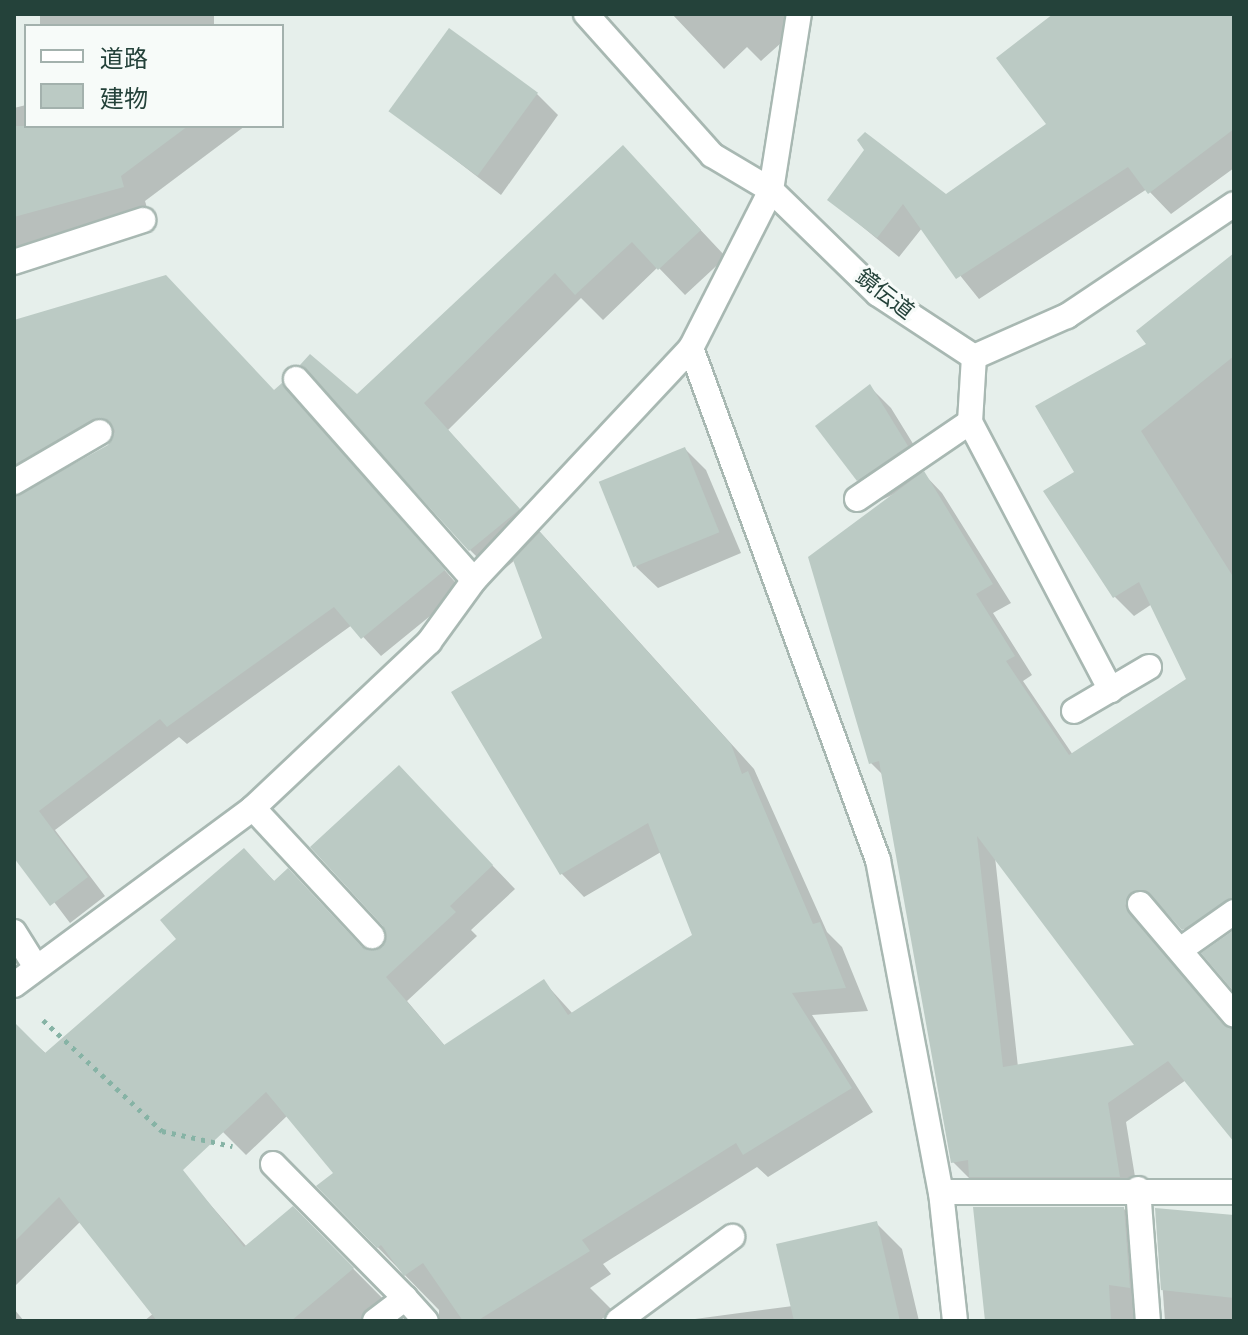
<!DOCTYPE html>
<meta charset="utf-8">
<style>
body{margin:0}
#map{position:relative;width:1248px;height:1335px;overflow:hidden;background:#e6efeb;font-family:"Fira Sans Condensed","Noto Sans JP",sans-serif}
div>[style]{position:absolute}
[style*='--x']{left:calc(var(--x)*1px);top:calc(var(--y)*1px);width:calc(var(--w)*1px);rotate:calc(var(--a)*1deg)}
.shadow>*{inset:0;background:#0003;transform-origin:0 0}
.building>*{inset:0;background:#bbcac4;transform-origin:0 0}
.path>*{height:5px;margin-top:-2.5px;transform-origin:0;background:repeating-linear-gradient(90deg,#86b3a5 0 4px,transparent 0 10px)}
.roads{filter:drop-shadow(2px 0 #a8b8b2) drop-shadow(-2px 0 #a8b8b2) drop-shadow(0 2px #a8b8b2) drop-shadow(0 -2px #a8b8b2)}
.service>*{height:24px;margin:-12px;padding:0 12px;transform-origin:12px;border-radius:12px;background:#fff}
.minor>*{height:24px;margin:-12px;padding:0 12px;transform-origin:12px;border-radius:12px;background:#fff}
span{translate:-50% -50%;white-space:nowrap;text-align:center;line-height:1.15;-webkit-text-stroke:6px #f7fbf9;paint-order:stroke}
.street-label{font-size:22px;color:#24423a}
.frame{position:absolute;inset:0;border:16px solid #24423a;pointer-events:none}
.legend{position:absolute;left:24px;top:24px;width:260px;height:104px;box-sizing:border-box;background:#f7fbf9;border:2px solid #a3b1ad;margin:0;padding:10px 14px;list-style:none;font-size:24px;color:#24423a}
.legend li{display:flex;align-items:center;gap:16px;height:40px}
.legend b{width:40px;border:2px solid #a3b1ad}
</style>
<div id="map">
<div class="shadow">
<div style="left:40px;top:14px;width:174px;height:13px"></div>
<div style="clip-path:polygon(672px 14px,788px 14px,800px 26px,761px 61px,747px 47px,724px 69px)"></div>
<div style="clip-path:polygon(1056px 14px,1234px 14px,1234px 168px,1171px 214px,1147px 189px,979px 299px,922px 228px,899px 257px,830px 200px,946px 196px,1049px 124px)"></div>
<div style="clip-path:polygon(536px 93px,558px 115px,501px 195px,392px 111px)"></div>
<div style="clip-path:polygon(26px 105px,26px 126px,245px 126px,145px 201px,148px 211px,14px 248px,14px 108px)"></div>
<div style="clip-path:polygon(648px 174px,726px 257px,685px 295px,658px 267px,603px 320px,581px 298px,448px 430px,754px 769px,827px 932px,842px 947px,868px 1011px,812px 1015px,873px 1112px,768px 1177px,757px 1167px,603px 1264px,611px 1274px,590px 1288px,613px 1311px,599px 1321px,439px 1321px,439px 1310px,319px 1187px,336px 1173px,288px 1115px,246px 1155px,223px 1132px,179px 939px,244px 850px,275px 882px,362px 949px,383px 949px,421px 791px,515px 889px,471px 930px,477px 936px,407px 1001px,446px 1047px,544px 982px,573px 1014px,695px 936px,661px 852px,584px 897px,562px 874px,544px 639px,515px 560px,496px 576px,470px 550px,357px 397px)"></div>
<div style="clip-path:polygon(evenodd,1234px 256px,1234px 925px,1202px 948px,1169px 912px,1150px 910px,1144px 919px,1147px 935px,1225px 1027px,1234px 1028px,1234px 1139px,1186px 1080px,1126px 1122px,1138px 1195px,972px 1181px,953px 1162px,884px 776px,871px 763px,901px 491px,879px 501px,858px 480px,870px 387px,891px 408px,928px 468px,922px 472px,942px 493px,1011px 603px,993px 613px,1032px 675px,1023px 681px,1073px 755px,1189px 679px,1152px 604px,1134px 616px,1115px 597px,1046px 492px,1076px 473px,1149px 344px,1234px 256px,995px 857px,1137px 1046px,1018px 1067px,995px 857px)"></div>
<div style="clip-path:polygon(evenodd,14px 322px,300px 404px,462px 590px,381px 656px,352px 625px,187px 744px,179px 737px,55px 830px,105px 896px,70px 923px,14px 849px,14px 322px,113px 438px,109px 446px,17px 500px,25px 487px,113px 438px)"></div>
<div style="clip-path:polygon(685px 449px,706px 470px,741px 553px,658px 588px,636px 567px)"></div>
<div style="clip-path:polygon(22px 1032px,195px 1187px,247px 1247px,293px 1208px,404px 1320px,144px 1321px,154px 1313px,81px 1221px,14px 1287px,14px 1040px)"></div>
<div style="clip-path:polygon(1124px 1209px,1142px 1228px,1149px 1321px,987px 1321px)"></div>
<div style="clip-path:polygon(1157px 1211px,1234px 1230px,1234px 1321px,1165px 1321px)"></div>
<div style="clip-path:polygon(876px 1223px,902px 1249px,919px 1321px,680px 1321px,793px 1306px)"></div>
<div style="clip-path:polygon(14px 1309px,24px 1321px,14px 1321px)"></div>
</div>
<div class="building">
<div style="clip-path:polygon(1053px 14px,1234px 14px,1234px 129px,1148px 194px,1128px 167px,956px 279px,903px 204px,877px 238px,827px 200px,864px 150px,857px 140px,865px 132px,946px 194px,1046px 124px,996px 58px)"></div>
<div style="left:449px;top:28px;width:110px;height:103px;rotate:36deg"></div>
<div style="clip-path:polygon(14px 126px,188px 126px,121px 176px,124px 187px,14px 217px)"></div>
<div style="clip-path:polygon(623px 145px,701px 230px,658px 270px,632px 242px,575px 295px,555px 273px,424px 403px,520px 509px,469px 551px,300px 365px,310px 354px,357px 394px)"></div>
<div style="clip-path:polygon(evenodd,1234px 253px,1234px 356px,1141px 431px,1234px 578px,1234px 897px,1182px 930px,1146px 890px,1131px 892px,1125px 906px,1223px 1025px,1234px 1030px,1234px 1142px,1168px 1061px,1108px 1103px,1120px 1177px,969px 1177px,968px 1160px,951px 1163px,879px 761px,869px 764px,808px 557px,924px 471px,993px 584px,976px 594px,1015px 656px,1006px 661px,1069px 755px,1186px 679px,1139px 582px,1113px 598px,1043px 491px,1074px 472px,1035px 406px,1146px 344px,1136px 331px,1234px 253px,977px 836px,1134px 1045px,1003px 1067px,977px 836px)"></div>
<div style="clip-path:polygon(166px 275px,274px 390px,282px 383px,445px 570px,361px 639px,334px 607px,167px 727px,160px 719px,39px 811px,88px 877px,50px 906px,14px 858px,14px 497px,108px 445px,115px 431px,107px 419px,93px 419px,14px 465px,14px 320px)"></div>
<div style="clip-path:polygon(870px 384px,908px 446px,857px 481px,815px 426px)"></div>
<div style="left:685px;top:447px;width:92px;height:93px;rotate:68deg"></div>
<div style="clip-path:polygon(540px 532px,731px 744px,742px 774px,748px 771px,813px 924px,820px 922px,846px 988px,792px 993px,852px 1088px,743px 1155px,736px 1143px,582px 1240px,590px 1251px,477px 1321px,463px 1321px,423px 1263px,404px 1276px,381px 1245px,377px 1248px,316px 1186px,333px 1173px,266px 1092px,183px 1170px,244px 1247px,293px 1206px,354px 1268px,291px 1321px,157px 1321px,59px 1197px,14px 1242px,14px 1022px,45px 1053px,176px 939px,160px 920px,244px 848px,274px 881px,288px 868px,362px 947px,382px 947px,386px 940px,383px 926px,310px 847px,399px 765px,493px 865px,450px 906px,456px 912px,386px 977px,444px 1045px,544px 979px,568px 1015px,692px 935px,648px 823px,560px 875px,451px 692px,542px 638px,513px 560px)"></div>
<div style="clip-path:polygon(1234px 930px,1234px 992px,1201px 953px)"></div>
<div style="clip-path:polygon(973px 1207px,1124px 1207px,1130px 1288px,1109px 1285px,1111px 1321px,985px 1321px)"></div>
<div style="clip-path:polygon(1155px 1208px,1234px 1215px,1234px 1298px,1161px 1290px)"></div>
<div style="clip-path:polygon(877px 1221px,900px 1321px,794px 1321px,776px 1244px)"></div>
</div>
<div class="path">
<div style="--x:43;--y:1020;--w:163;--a:43"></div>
<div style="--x:162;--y:1131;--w:72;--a:12.1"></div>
</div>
<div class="roads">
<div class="service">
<div style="--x:14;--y:262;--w:136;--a:-18"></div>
<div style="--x:296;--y:379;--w:268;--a:48.5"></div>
<div style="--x:14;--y:482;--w:99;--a:-30.2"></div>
<div style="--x:618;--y:1321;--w:142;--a:-36.4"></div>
</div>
<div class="minor">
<div style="--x:586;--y:14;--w:189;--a:48.2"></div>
<div style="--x:712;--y:155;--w:69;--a:30.7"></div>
<div style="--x:771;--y:190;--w:149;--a:44.2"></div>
<div style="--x:878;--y:294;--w:115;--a:33.3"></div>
<div style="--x:974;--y:357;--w:102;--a:-23.8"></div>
<div style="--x:1067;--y:316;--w:201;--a:-33.8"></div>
<div style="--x:691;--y:348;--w:545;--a:69.94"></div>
<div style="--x:878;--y:860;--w:338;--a:79.3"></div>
<div style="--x:941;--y:1192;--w:130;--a:83.8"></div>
<div style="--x:970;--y:422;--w:303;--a:62.3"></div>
<div style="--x:857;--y:499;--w:137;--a:-34.3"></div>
<div style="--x:970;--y:422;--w:65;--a:-86.5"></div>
<div style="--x:1074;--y:711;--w:87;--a:-30.4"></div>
<div style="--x:253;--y:808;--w:175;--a:47.1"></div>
<div style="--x:1140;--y:904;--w:145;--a:49.7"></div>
<div style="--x:14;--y:932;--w:39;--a:58"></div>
<div style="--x:1180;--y:950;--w:66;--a:-35.1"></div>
<div style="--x:14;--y:985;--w:297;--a:-36.5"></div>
<div style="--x:253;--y:808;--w:242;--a:-43.3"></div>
<div style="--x:429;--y:642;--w:77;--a:-54"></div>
<div style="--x:474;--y:580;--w:318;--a:-46.9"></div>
<div style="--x:691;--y:348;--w:177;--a:-63.1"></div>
<div style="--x:771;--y:190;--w:178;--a:-81"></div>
<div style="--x:273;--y:1164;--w:188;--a:45.4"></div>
<div style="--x:1138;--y:1189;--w:132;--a:85.7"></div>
<div style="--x:941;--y:1192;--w:293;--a:0"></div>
<div style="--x:375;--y:1321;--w:38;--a:-37"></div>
<div style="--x:405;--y:1298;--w:31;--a:48"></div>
</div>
</div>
<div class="street-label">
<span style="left:885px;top:294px;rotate:38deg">鏡伝道</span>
</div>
<div class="frame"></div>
<ul class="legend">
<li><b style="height:10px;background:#fff"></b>道路</li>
<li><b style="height:22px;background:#bbcac4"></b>建物</li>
</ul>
</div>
